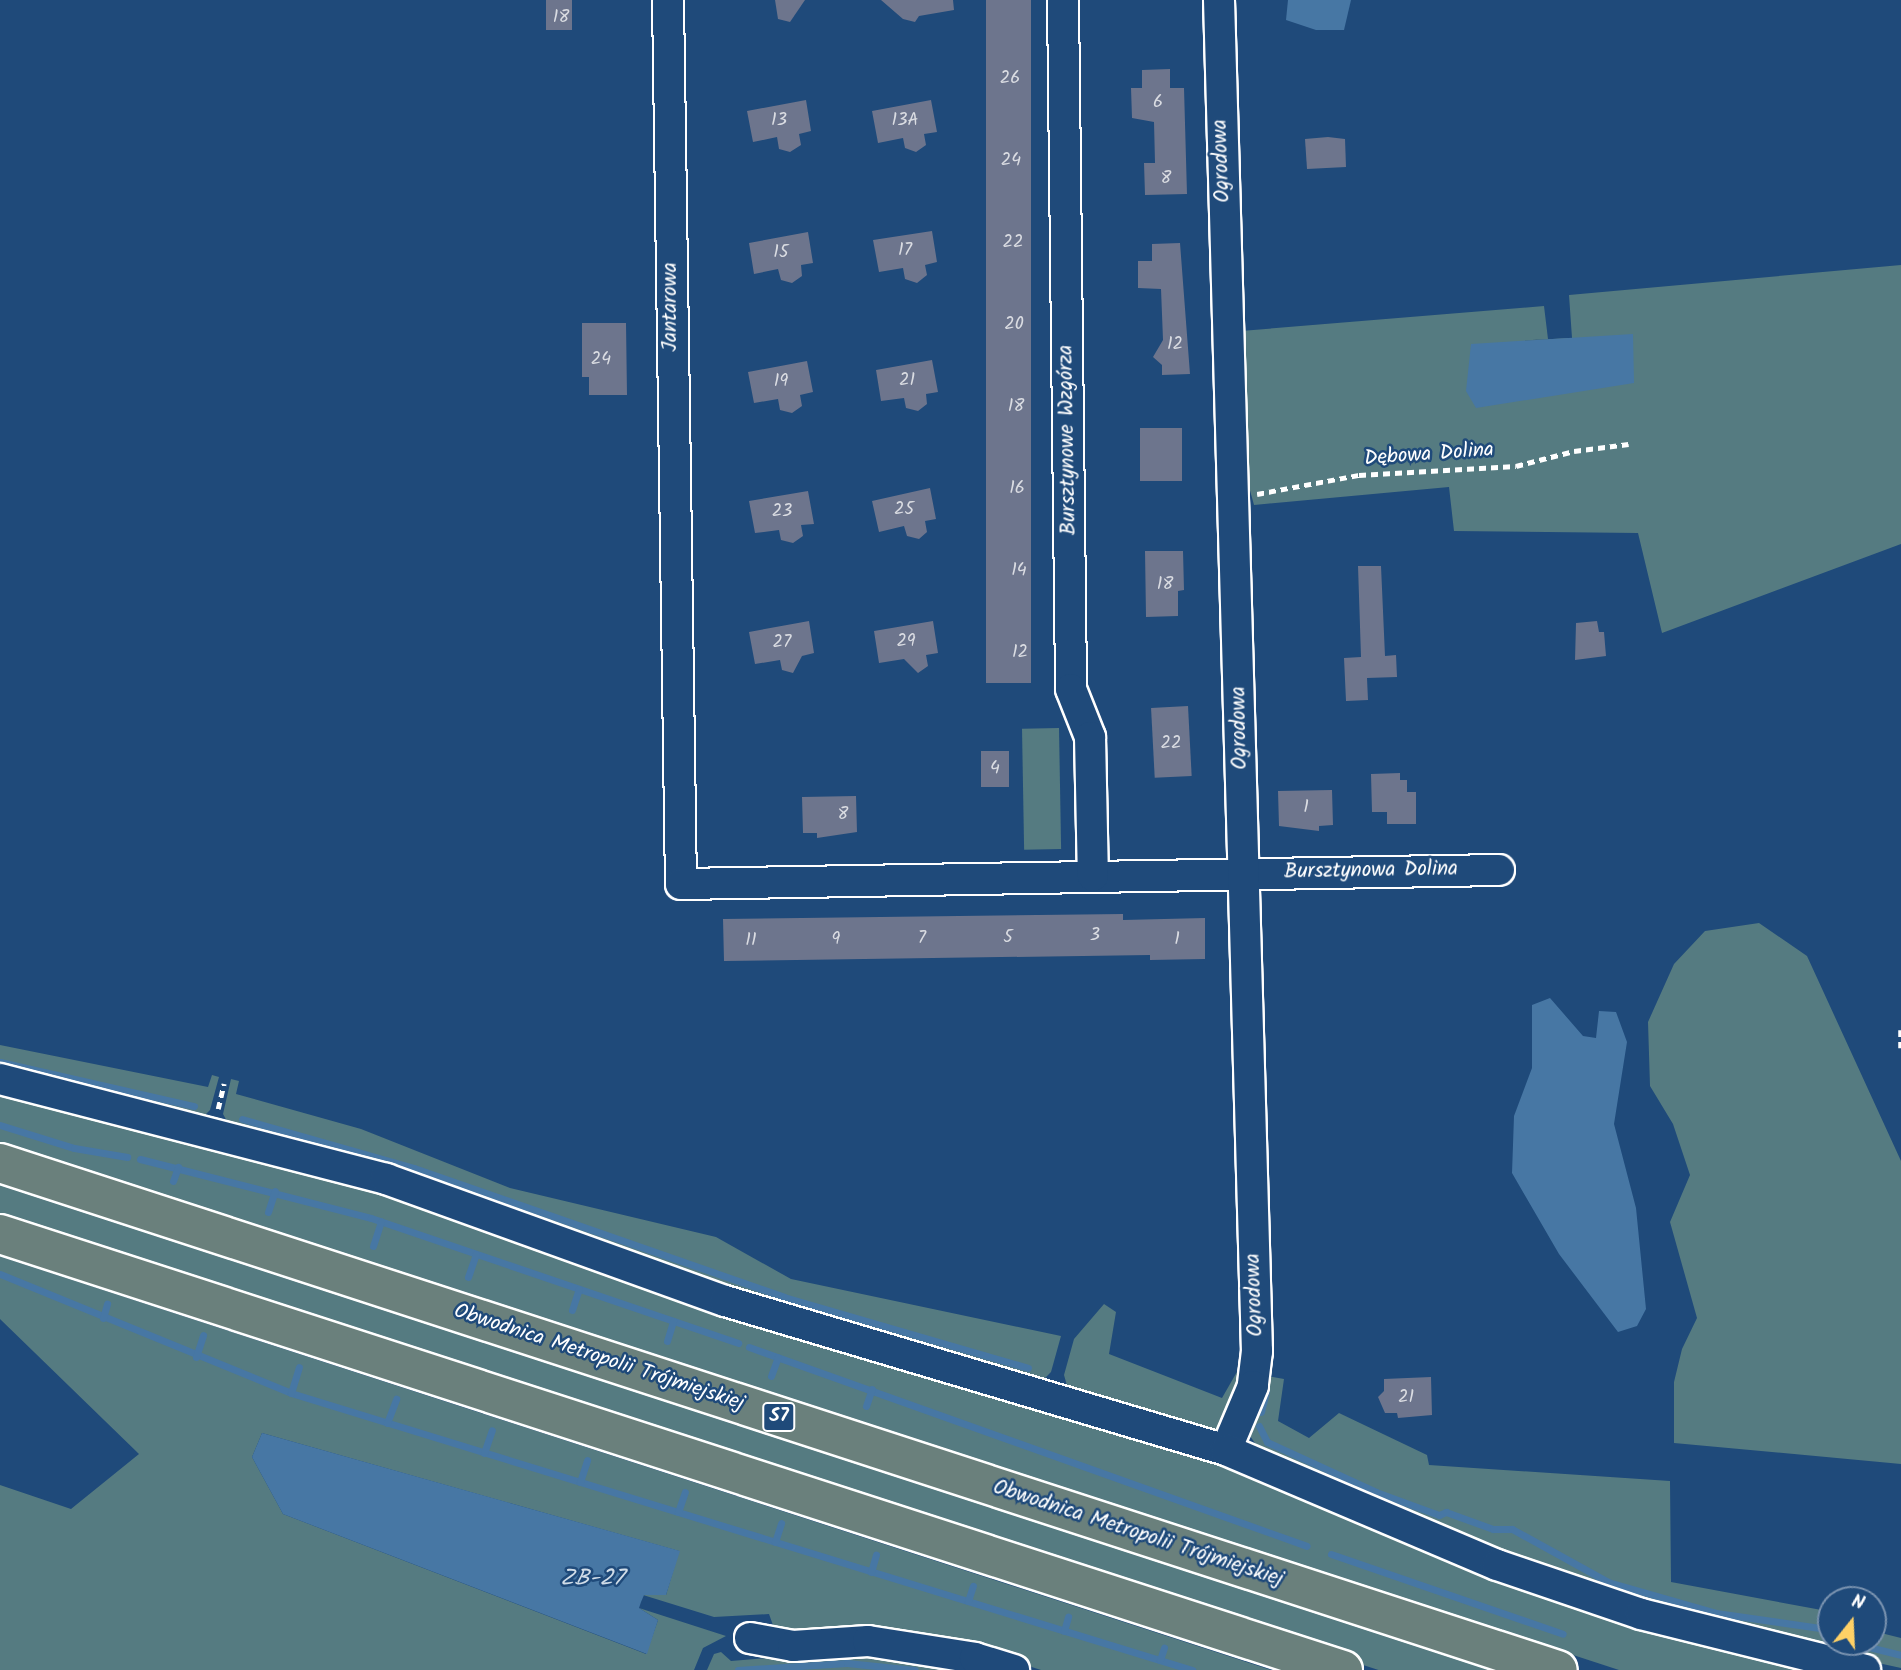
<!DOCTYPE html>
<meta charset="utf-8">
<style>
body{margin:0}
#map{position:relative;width:1901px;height:1670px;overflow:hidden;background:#1f4a7a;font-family:Kalam,sans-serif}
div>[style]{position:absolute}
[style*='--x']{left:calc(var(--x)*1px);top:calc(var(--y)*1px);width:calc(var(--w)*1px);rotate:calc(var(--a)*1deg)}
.green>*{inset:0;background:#557b81;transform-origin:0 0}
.water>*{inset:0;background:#4777a4}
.stream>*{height:7px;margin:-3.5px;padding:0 3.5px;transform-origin:3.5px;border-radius:3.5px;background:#4777a4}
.building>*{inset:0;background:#6d758d;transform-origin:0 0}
.path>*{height:4.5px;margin-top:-2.25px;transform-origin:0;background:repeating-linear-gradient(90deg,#fff 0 7px,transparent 0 12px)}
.roads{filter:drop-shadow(2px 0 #fff) drop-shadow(-2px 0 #fff) drop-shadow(0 2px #fff) drop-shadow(0 -2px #fff)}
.minor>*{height:30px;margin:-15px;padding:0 15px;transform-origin:15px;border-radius:15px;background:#1f4a7a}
.highway>*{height:38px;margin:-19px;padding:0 19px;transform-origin:19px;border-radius:19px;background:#6a807c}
span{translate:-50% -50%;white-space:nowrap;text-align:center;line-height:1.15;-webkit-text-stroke:5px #1f4a7a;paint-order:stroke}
.number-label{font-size:18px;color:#dadce2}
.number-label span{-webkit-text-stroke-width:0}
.shield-label span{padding:2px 5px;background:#1f4a7a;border:2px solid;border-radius:5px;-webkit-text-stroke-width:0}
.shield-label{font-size:19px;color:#fff;font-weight:700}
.street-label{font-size:21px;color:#fff}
.water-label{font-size:23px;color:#d1dde8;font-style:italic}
.north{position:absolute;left:1817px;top:1586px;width:70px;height:70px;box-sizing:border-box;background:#1f4a7a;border:2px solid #7992af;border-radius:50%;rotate:18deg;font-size:19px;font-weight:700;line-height:28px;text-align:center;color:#fff}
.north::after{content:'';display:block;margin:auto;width:24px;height:32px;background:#ffd166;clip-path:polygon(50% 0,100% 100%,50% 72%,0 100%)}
</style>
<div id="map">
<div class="green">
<div style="clip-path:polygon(1901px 265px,1901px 544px,1662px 633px,1638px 533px,1454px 531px,1449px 487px,1254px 505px,1243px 465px,1241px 331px,1544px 306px,1548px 339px,1471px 344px,1633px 334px,1572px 338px,1569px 295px)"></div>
<div style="left:1059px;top:728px;width:121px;height:37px;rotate:89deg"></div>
<div style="clip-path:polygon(1759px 923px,1807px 956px,1901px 1161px,1901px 1464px,1674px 1443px,1674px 1382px,1682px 1349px,1697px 1318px,1670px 1222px,1690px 1175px,1673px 1124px,1650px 1086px,1648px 1022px,1674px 964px,1705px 931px)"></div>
<div style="clip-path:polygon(0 1045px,208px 1087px,212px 1075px,219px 1077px,210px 1110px,203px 1117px,0 1069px)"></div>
<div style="clip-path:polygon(231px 1079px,239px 1081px,236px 1094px,361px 1129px,510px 1188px,716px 1237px,791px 1279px,1061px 1336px,1051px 1372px,1042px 1381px,780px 1308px,228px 1123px,223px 1114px)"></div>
<div style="clip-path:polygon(0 1089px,280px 1158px,1167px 1441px,1821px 1670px,1619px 1670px,0 1143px)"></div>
<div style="left:0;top:1179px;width:1585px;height:41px;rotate:18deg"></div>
<div style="clip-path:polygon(0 1256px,287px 1350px,1271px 1670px,1041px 1670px,1003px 1658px,788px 1637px,774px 1628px,769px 1614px,714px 1617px,643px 1595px,666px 1595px,679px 1551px,262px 1433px,252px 1457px,283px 1514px,646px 1654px,658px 1620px,639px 1608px,726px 1636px,703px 1648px,694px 1670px,0 1670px,0 1485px,71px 1509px,139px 1454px,0 1319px)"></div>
<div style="clip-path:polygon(1104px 1304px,1116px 1312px,1109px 1354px,1222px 1398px,1238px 1370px,1249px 1373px,1220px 1428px,1206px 1431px,1068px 1389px,1064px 1375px,1074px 1339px)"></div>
<div style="clip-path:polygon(1261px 1375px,1284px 1379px,1278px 1421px,1309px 1438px,1339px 1413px,1427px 1455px,1429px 1465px,1670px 1481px,1671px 1582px,1827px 1611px,1831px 1614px,1831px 1642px,1873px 1642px,1873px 1631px,1901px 1638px,1901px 1668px,1805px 1647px,1560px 1578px,1261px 1452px,1248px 1433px)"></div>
<div style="clip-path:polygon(721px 1652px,731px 1661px,841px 1652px,982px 1670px,707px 1670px,714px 1654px)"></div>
</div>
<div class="water">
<div style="clip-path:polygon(1288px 0,1351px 0,1344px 30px,1316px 30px,1286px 20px)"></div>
<div style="clip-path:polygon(1633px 334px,1634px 383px,1476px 408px,1466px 391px,1471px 344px)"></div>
<div style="clip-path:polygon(1550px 998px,1583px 1036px,1596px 1038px,1599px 1011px,1616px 1012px,1627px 1042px,1614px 1124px,1636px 1208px,1646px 1309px,1637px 1326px,1618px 1332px,1559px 1254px,1512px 1173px,1514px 1116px,1532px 1068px,1532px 1005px)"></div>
<div style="clip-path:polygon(262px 1433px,680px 1551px,666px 1595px,644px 1595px,641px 1602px,639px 1608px,658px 1620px,647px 1654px,283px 1514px,252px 1457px)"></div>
</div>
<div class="stream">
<div style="--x:0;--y:1062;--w:199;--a:12.8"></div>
<div style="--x:242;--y:1119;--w:179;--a:15.9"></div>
<div style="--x:414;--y:1168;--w:392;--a:19.2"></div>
<div style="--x:784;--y:1297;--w:254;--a:16.2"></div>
<div style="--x:0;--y:1125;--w:77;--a:17.3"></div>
<div style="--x:74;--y:1148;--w:54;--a:9.6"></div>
<div style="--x:140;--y:1159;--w:238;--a:14.3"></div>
<div style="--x:371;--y:1218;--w:388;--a:18.8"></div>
<div style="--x:173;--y:1181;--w:15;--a:-70"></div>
<div style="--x:268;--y:1212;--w:22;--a:-72"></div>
<div style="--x:373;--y:1246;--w:26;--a:-72"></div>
<div style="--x:0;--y:1274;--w:314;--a:22.2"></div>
<div style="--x:291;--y:1393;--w:943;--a:17.09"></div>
<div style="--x:468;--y:1277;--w:24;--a:-71"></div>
<div style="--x:572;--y:1310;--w:22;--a:-72"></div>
<div style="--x:103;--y:1318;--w:15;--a:-74"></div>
<div style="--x:667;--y:1341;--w:21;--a:-73"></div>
<div style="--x:749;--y:1347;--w:592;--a:19.63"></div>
<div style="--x:196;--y:1357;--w:23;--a:-72"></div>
<div style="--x:771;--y:1376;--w:20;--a:-70"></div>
<div style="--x:291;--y:1393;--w:27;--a:-73"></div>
<div style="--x:866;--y:1406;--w:18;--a:-71"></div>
<div style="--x:1261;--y:1412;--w:21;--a:-76"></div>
<div style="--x:387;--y:1423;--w:26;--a:-69"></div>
<div style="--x:1259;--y:1426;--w:18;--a:63"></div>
<div style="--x:1267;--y:1442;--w:120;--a:24.6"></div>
<div style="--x:1376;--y:1492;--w:67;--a:20.1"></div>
<div style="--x:1439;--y:1515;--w:8;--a:-23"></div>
<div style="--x:1446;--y:1512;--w:50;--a:19.9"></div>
<div style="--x:1493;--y:1529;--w:19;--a:0"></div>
<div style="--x:1512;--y:1529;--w:110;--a:28.9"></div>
<div style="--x:1608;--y:1582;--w:112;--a:16"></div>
<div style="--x:1716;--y:1613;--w:105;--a:8.2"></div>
<div style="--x:1820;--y:1628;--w:13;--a:32"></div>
<div style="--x:484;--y:1453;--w:24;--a:-71"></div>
<div style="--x:580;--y:1482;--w:23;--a:-72"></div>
<div style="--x:678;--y:1512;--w:21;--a:-71"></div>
<div style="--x:775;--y:1542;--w:20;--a:-72"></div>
<div style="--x:1331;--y:1554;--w:245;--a:19"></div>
<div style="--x:871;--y:1572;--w:18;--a:-74"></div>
<div style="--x:968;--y:1601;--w:16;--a:-72"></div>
<div style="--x:1064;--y:1631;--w:15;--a:-74"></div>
<div style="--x:1849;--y:1642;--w:54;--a:14"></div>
<div style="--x:1160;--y:1660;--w:13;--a:-72"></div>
<div style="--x:738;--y:1670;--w:109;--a:-3.7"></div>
<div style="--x:847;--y:1663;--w:68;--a:5.9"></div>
</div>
<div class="building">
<div style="left:546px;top:0;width:26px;height:30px"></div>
<div style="clip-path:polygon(775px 0,805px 0,790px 22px,778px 19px)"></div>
<div style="clip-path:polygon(881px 0,953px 0,954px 10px,919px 16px,915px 22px,903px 19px)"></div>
<div style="left:986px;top:0;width:45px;height:683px"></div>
<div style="clip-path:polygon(1170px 69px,1170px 88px,1184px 88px,1187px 194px,1145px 195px,1144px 163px,1155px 163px,1154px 122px,1132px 118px,1131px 88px,1142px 88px,1142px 70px)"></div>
<div style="clip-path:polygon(806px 100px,811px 131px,799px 134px,801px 145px,790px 152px,779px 149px,777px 137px,753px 142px,747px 111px)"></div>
<div style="clip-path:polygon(931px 100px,937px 132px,924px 134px,926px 145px,916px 152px,905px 148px,903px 138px,878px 143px,872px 111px)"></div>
<div style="clip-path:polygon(1328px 137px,1345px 139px,1346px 167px,1307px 169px,1305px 139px)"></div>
<div style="clip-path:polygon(932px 231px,937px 262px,925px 265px,927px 275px,917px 283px,905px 279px,903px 268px,879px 272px,873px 240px)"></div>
<div style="clip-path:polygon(808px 232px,813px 263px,801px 265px,802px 276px,792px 283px,781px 280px,778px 269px,754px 274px,749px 243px)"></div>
<div style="clip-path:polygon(1180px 243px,1190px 374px,1162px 375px,1162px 365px,1153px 357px,1163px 340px,1161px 289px,1138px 288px,1138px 261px,1152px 261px,1152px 244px)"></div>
<div style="clip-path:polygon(582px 323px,626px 323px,627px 395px,589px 395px,589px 377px,582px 377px)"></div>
<div style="clip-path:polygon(932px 360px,938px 392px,926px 394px,927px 404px,918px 411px,906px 408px,904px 398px,881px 401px,876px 370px)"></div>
<div style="clip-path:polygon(807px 361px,813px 392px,800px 395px,802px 406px,792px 413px,780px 410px,778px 399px,754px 403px,748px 372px)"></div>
<div style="left:1140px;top:428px;width:42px;height:53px"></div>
<div style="clip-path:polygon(930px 488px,936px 519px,925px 521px,927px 532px,919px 539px,907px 536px,904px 526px,879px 532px,872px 501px)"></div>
<div style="clip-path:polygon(808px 491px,814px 524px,801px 525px,803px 536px,793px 543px,781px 540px,779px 530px,755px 533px,749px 501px)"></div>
<div style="clip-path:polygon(1145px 551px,1183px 551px,1184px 590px,1178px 591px,1178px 616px,1146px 617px)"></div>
<div style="clip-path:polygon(1358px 566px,1381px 566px,1385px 656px,1396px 655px,1397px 677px,1367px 678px,1368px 700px,1346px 701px,1344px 658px,1361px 657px)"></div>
<div style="clip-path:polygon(809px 621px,814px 653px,802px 656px,793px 673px,782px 670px,780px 660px,755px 664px,749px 632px)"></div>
<div style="clip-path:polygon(933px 621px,938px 653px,926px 655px,928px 666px,918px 673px,904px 659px,879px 663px,874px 631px)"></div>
<div style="clip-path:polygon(1597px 621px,1599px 632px,1604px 632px,1606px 656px,1575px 660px,1576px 623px)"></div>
<div style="left:1188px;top:706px;width:70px;height:37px;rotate:87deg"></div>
<div style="left:981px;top:751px;width:28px;height:36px"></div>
<div style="clip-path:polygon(1400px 773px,1400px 780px,1407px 780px,1407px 792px,1416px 792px,1416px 824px,1387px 824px,1387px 812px,1372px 812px,1371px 774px)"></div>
<div style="clip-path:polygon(1332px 790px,1333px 825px,1319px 826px,1319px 831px,1279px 826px,1278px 791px)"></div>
<div style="clip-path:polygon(856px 796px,857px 832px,817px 838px,817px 833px,803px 833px,802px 797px)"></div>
<div style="clip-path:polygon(1123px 914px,1123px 920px,1205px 918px,1205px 959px,1150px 960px,1150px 955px,724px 961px,723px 919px)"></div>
<div style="clip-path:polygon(1431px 1377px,1432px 1415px,1398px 1418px,1397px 1413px,1385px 1413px,1378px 1397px,1384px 1391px,1384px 1379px)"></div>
</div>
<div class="path">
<div style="--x:1257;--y:494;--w:104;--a:-10.6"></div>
<div style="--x:1359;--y:475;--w:157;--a:-3.3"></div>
<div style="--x:1516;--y:466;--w:60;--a:-14.5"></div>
<div style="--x:1574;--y:451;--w:55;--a:-7.3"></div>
<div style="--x:1901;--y:1030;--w:18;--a:90"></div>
<div style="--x:218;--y:1109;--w:26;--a:-77"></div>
</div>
<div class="roads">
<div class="minor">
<div style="--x:668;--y:0;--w:884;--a:89.16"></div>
<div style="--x:681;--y:884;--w:818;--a:-0.98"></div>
<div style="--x:1063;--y:0;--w:689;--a:89.33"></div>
<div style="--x:1071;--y:689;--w:52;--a:68.4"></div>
<div style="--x:1090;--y:737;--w:139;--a:88.8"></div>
<div style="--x:1219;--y:0;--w:1352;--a:88.39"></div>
<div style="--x:1257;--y:1351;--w:35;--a:97"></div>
<div style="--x:1253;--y:1386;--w:69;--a:112.9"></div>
<div style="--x:0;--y:1079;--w:399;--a:14.5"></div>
<div style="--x:386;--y:1179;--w:360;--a:19.8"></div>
<div style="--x:725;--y:1301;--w:523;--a:16.56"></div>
<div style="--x:1226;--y:1450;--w:294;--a:23"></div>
<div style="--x:1497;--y:1565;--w:152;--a:18.8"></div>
<div style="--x:1641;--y:1614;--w:231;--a:14"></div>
<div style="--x:750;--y:1638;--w:44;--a:10.5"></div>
<div style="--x:793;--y:1646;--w:75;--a:-3.8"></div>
<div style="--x:868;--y:1641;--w:108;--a:9"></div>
<div style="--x:975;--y:1658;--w:41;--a:17.1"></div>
</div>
<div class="highway">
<div style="--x:0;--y:1163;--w:1638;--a:18.03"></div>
<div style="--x:0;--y:1234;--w:1412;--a:17.99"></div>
</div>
</div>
<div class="number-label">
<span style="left:561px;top:18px">18</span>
<span style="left:1010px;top:79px">26</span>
<span style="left:1158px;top:103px">6</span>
<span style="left:779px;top:121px">13</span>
<span style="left:905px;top:121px">13A</span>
<span style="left:1011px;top:161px">24</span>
<span style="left:1166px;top:179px">8</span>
<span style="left:1013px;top:243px">22</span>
<span style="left:905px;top:251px">17</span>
<span style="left:781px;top:253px">15</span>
<span style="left:1014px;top:325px">20</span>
<span style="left:1175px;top:345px">12</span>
<span style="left:601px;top:360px">24</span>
<span style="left:907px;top:381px">21</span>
<span style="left:781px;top:382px">19</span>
<span style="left:1016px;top:407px">18</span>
<span style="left:1017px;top:489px">16</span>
<span style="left:904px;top:510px">25</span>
<span style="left:782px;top:512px">23</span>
<span style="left:1019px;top:571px">14</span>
<span style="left:1165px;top:585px">18</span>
<span style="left:906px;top:642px">29</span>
<span style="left:782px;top:643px">27</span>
<span style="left:1020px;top:653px">12</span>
<span style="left:1171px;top:744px">22</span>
<span style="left:995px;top:769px">4</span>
<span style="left:1306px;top:808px">1</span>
<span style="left:843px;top:815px">8</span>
<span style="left:1095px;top:936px">3</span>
<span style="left:1008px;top:938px">5</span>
<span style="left:922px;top:939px">7</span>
<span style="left:836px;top:940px">9</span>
<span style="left:1177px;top:940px">1</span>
<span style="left:751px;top:941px">11</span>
<span style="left:1406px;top:1398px">21</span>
</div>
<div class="shield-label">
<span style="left:779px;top:1417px">S7</span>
</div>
<div class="street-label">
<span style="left:1222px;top:161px;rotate:-92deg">Ogrodowa</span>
<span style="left:671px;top:307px;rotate:-90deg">Jantarowa</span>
<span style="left:1068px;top:440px;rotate:-91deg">Bursztynowe Wzgórza</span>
<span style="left:1429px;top:455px;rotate:-4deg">Dębowa Dolina</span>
<span style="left:1240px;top:728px;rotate:-91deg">Ogrodowa</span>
<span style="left:1371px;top:871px;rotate:-1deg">Bursztynowa Dolina</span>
<span style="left:1255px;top:1295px;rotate:-92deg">Ogrodowa</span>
<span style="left:599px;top:1358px;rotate:18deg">Obwodnica Metropolii Trójmiejskiej</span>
<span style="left:1138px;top:1534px;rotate:18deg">Obwodnica Metropolii Trójmiejskiej</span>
</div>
<div class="water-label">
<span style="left:592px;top:1579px">ZB-27</span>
</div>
<div class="north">N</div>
</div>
